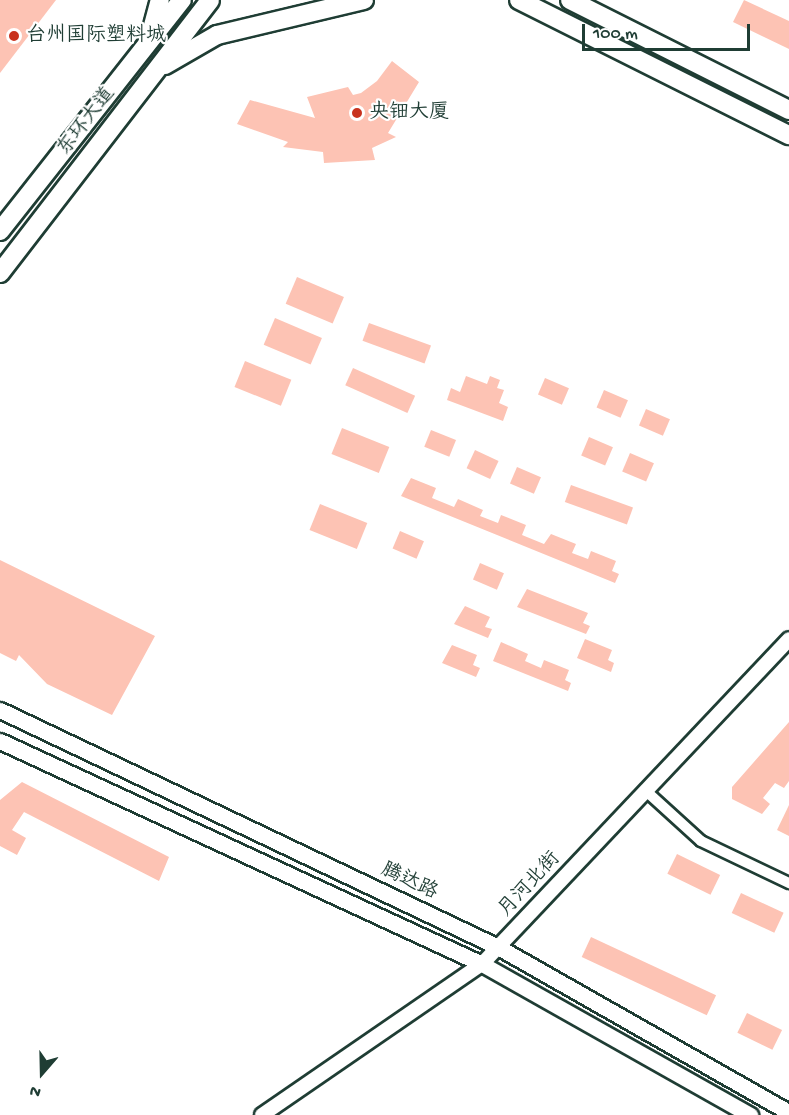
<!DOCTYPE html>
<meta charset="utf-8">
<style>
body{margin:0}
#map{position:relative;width:789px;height:1115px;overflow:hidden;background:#fff;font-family:"Gochi Hand","LXGW WenKai TC",sans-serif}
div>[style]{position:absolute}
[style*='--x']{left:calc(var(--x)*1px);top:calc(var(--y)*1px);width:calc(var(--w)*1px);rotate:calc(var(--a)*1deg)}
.building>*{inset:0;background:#fdc3b4;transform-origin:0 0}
.roads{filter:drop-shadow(2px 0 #1f3d34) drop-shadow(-2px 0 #1f3d34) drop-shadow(0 2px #1f3d34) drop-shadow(0 -2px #1f3d34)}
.minor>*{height:10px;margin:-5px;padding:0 5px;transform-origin:5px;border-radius:5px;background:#fff}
.tertiary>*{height:14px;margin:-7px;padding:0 7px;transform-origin:7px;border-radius:7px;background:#fff}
.secondary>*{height:15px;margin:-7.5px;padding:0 7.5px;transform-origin:7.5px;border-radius:7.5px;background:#fff}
.primary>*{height:18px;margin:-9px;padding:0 9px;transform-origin:9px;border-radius:9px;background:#fff}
.dots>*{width:16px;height:16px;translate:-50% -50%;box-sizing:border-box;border:3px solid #fff;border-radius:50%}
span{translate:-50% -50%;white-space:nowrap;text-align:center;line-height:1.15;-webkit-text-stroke:4.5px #fff;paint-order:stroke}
.poi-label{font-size:20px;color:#1f3d34}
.left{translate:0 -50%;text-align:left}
.street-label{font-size:20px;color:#1f3d34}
.north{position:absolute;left:12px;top:1043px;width:60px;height:60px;-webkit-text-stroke:4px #fff;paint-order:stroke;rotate:200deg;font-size:16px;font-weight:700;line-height:24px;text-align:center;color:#1f3d34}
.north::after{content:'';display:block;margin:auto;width:21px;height:27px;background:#1f3d34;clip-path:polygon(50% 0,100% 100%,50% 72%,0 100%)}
.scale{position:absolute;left:582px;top:24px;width:168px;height:27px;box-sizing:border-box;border:3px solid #1f3d34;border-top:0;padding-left:8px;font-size:18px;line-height:21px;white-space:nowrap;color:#1f3d34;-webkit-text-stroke:4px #fff;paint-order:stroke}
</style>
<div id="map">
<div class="building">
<div style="clip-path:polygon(0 0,56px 0,0 73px)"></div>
<div style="clip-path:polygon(744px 0,789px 21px,789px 49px,733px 22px)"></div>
<div style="clip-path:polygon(392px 61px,419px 82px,388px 133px,396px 137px,372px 148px,375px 160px,324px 163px,323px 152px,283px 147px,288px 142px,237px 124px,250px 100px,315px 118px,307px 97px,348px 87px,353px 95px,361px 93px,377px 81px)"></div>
<div style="left:297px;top:277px;width:51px;height:29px;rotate:23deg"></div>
<div style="left:275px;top:318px;width:51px;height:29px;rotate:23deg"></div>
<div style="left:369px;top:323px;width:66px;height:19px;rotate:20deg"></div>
<div style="left:245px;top:361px;width:50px;height:28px;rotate:22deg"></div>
<div style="left:353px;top:368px;width:68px;height:19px;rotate:24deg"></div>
<div style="clip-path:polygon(466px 376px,487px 384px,490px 376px,500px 380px,497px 388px,504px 390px,499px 403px,508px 407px,503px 421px,447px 400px,451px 388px,460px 392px)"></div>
<div style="left:545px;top:378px;width:26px;height:18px;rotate:23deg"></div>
<div style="left:604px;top:390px;width:26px;height:19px;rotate:23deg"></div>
<div style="left:646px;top:409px;width:26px;height:18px;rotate:23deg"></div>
<div style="left:342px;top:428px;width:51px;height:28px;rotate:22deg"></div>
<div style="left:431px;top:430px;width:27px;height:18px;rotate:22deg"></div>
<div style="left:589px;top:437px;width:26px;height:20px;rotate:23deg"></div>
<div style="left:475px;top:450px;width:26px;height:20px;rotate:25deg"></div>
<div style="left:630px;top:453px;width:26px;height:20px;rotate:23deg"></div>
<div style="left:517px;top:467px;width:26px;height:18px;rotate:23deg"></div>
<div style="clip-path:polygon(411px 478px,436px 488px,432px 498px,454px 507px,458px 499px,483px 510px,480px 516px,498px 523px,501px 515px,526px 525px,522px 535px,544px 544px,551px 534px,576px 544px,572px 553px,588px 559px,591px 551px,616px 561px,612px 571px,619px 574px,615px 583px,401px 496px)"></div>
<div style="left:571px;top:485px;width:66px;height:18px;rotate:20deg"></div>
<div style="left:320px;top:504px;width:51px;height:28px;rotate:22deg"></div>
<div style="left:400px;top:531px;width:26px;height:19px;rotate:23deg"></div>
<div style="clip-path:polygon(0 560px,155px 636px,112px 715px,47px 684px,19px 655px,16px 661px,0 653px)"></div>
<div style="left:480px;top:563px;width:26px;height:18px;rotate:23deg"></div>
<div style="clip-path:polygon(527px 589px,588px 613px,583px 623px,590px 626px,586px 634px,517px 607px)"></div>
<div style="clip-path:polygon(465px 606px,490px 617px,485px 627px,492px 629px,488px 638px,454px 624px)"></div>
<div style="clip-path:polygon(585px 639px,612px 650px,608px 660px,614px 663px,611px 672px,577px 658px)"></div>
<div style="clip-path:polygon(501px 642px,528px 654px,525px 661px,541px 668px,544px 660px,569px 670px,565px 680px,571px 683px,568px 691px,493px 661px)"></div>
<div style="clip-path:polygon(452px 645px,477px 655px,473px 665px,480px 668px,476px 677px,442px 663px)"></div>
<div style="clip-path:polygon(789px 722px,789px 781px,784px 788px,775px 783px,763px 798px,770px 804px,762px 814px,732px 799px,732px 787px)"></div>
<div style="clip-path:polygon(22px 782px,169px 857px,159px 881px,24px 812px,12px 830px,26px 838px,17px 855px,0 846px,0 800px)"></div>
<div style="clip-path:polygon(789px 805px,789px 836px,777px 830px)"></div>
<div style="left:677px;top:854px;width:48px;height:22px;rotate:26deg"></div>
<div style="left:741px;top:893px;width:47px;height:22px;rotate:25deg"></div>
<div style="left:591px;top:937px;width:138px;height:22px;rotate:25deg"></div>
<div style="left:747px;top:1013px;width:39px;height:22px;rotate:26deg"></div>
</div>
<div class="roads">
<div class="minor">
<div style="--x:646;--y:791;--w:74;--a:42.3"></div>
<div style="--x:701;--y:841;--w:98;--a:25.5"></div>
</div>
<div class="tertiary">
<div style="--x:262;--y:1115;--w:267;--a:-34.5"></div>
<div style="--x:482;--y:964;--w:447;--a:-46.6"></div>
</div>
<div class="secondary">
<div style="--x:0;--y:710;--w:552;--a:25.45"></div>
<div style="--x:498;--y:947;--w:335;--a:29.6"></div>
<div style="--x:0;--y:741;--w:531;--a:24.83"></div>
<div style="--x:482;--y:964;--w:308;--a:29.4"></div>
</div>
<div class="primary">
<div style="--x:519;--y:0;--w:302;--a:26.6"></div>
<div style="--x:570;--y:0;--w:245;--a:26.7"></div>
<div style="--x:151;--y:33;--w:34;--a:-75"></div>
<div style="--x:165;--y:65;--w:60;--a:-30"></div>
<div style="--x:217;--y:35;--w:151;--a:-13.4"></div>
<div style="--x:0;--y:231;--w:294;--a:-51.8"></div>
<div style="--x:0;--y:273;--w:344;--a:-52.4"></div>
</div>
</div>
<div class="dots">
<div style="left:14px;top:36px;background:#c8321e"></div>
<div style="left:357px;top:113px;background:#c8321e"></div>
</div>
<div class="poi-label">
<span class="left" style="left:26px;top:36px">台州国际塑料城</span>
<span class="left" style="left:369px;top:113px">央钿大厦</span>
</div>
<div class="street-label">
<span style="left:87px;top:122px;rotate:-52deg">东环大道</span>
<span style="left:409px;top:882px;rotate:25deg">腾达路</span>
<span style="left:530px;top:885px;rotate:-47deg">月河北街</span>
</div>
<div class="north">N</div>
<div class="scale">100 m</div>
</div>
